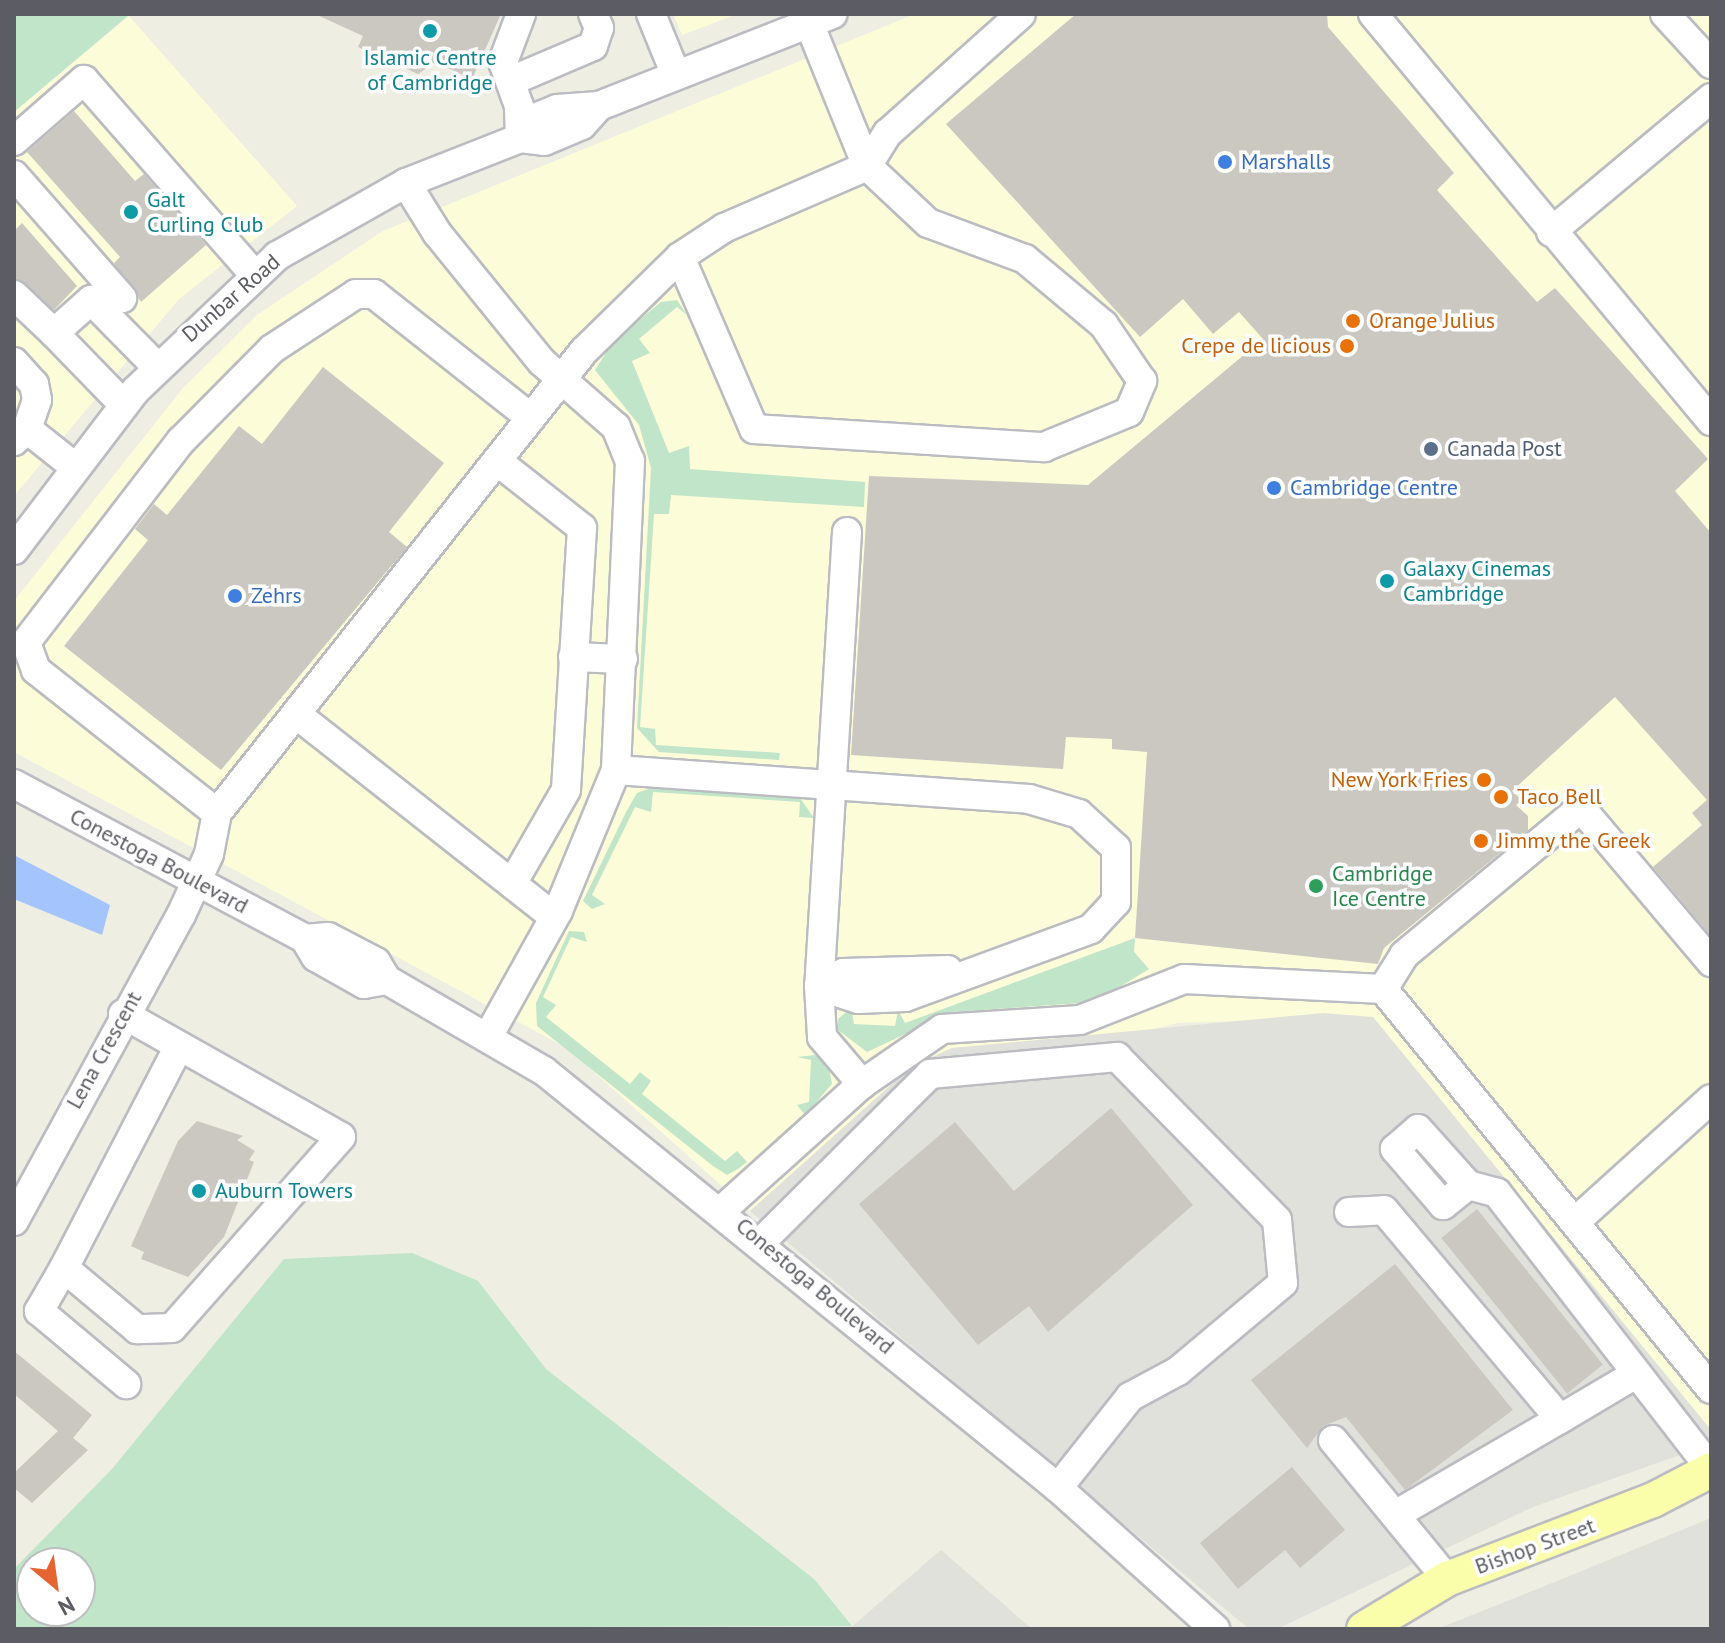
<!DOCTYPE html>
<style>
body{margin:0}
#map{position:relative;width:1725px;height:1643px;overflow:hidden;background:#eeeee3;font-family:"PT Sans",sans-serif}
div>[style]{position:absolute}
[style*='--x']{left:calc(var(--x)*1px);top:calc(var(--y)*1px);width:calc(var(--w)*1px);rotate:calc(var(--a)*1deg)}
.commercial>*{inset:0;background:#fdfcd9}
.industrial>*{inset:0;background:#e1e1db}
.green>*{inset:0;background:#c0e5c8}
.water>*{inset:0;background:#a4c4fd}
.building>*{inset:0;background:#cac8c1;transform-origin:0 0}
.roads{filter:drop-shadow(2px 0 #bbbcc2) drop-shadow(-2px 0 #bbbcc2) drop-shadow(0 2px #bbbcc2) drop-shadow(0 -2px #bbbcc2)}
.minor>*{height:28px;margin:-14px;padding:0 14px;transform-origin:14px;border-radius:14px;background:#fff}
.major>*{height:34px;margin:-17px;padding:0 17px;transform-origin:17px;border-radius:17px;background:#fafda9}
.dots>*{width:22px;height:22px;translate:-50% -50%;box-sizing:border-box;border:4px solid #fff;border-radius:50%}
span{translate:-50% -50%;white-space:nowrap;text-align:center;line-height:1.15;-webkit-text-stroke:7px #fff;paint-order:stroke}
.culture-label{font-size:22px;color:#0d838f}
.left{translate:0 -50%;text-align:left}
.shop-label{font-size:22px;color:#366cbe}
.street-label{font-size:22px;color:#5c5d64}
.food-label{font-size:22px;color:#c56008}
.right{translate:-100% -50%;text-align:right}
.service-label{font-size:22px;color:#4e5e75}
.leisure-label{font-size:22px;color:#27864d}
.frame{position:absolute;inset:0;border:16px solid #5c5d64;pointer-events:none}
.north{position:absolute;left:16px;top:1547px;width:80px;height:80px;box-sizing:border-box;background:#fff;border:2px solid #bebec1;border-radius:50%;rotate:151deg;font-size:22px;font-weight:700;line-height:32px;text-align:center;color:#5c5d64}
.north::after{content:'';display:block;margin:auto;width:28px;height:36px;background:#e56532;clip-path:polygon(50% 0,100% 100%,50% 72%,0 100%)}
</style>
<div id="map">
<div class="commercial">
<div style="clip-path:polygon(673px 14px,738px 14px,682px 35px)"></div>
<div style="clip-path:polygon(915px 14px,1711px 14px,1711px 1430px,1373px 1017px,1178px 1023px,1116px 1038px,952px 1048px,912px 1066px,750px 1211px,567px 1048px,14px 752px,14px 601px,183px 388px,257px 315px,383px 231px)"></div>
<div style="clip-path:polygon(129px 16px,297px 206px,179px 299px,14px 496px,14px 112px)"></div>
</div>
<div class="industrial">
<div style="clip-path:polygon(1323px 1013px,1373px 1017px,1711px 1430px,1711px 1444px,1533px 1507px,1277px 1629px,1249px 1629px,750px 1211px,912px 1066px,952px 1048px)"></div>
<div style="clip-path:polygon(1711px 1518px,1711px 1629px,1437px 1629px,1567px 1577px)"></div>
<div style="clip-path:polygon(941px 1550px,1032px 1629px,849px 1629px)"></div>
</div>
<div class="green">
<div style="clip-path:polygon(14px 14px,130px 14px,14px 112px)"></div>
<div style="clip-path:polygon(677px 300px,687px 315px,677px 307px,639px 339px,650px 353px,632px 361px,669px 453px,689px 446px,690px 469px,865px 482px,864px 507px,671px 495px,669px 514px,654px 514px,640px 727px,655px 729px,656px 745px,780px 753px,779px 760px,659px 752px,637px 728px,651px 468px,639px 425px,595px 370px,613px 342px,661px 302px)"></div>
<div style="clip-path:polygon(657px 786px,798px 795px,814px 818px,799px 817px,800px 802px,653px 792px,651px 812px,635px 807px,592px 895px,605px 904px,592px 909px,583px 901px,626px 812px,637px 793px)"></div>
<div style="clip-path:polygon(569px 931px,584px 932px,587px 942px,571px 937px,543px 997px,556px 1005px,546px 1017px,630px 1084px,640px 1072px,651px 1081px,642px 1094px,725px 1161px,737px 1151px,747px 1162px,738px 1169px,727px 1175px,713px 1166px,537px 1026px,536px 1003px)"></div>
<div style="clip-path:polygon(1135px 938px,1134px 952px,1149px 969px,1095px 1002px,952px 1012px,867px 1052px,838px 1030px,838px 1019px,851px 1008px,854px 1024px,895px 1026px,898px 1010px,905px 1023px)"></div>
<div style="clip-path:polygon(815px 1055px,828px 1063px,832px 1084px,805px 1115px,797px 1105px,809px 1102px,811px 1060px,797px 1057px)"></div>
<div style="clip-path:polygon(evenodd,412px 1253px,478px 1281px,546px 1369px,814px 1579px,852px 1626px,14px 1629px,14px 1569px,112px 1469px,284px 1259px,412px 1253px,32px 1563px,80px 1563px,80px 1611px,32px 1611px,32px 1563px)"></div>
</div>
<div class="water">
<div style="clip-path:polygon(14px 855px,110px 905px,102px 935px,14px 899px)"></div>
</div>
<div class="building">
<div style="clip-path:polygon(315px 14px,501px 14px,472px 79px,435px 62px,418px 74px,358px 47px,363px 36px)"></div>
<div style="clip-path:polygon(1076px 14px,1327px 14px,1328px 27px,1454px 173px,1437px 190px,1537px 302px,1555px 288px,1708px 459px,1675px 491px,1711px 533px,1711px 936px,1653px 867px,1702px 825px,1692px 813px,1707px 800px,1615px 697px,1512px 791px,1522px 800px,1516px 805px,1528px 816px,1528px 830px,1384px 948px,1378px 964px,1135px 938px,1147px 752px,1112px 749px,1112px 739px,1066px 737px,1063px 769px,851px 755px,869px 476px,1088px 485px,1263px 339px,1239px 312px,1213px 334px,1183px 299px,1140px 337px,946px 124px)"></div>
<div style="clip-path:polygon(74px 111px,135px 181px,144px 174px,206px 245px,141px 302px,114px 263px,120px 257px,27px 152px)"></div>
<div style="clip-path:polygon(22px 223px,77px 286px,54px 310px,14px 278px,14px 231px)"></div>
<div style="clip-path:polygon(323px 367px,444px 463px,389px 532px,407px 547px,221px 770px,64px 646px,148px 540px,135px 529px,154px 504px,167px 515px,239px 426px,262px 444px)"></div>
<div style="clip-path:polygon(1111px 1108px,1193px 1205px,1048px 1332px,1029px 1306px,978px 1345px,859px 1204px,955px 1122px,1014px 1191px)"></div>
<div style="clip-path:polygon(197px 1121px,243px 1136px,237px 1140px,255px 1151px,249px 1160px,254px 1162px,224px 1237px,188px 1277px,141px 1259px,144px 1252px,131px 1246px,178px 1141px)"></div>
<div style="left:1477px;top:1209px;width:200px;height:46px;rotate:51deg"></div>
<div style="clip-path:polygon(1395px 1264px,1513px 1410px,1405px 1490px,1346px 1417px,1323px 1426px,1307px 1448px,1251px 1380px)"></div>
<div style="clip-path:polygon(14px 1351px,92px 1415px,73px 1438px,88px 1450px,32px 1503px,14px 1488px,14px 1473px,58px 1431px,14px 1394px)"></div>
<div style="clip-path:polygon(1292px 1467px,1345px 1530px,1300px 1568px,1285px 1550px,1238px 1589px,1200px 1543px)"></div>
</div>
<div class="roads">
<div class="minor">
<div style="--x:651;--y:14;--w:66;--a:67.7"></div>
<div style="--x:1373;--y:14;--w:529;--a:50.29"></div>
<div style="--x:1665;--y:14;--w:68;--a:47.4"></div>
<div style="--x:511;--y:81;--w:89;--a:-23.1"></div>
<div style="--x:593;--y:46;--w:19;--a:-72"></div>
<div style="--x:599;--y:28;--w:15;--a:-113"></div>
<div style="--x:520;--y:138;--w:32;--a:-92"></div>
<div style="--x:519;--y:106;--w:47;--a:-110"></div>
<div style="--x:503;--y:62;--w:51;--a:-69.4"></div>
<div style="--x:520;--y:138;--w:25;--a:-53"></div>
<div style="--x:535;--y:118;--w:24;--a:-22"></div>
<div style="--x:557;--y:109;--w:42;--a:-4.1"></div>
<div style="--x:14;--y:141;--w:93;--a:-41.1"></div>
<div style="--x:84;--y:80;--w:259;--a:48.8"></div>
<div style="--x:14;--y:175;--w:164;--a:48.7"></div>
<div style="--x:406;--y:183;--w:59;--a:58.2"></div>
<div style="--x:437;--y:233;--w:166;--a:50.9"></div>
<div style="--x:542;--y:362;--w:98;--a:41.3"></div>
<div style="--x:616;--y:427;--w:37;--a:68"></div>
<div style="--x:630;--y:461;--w:309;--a:92.6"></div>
<div style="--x:616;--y:770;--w:152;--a:112.4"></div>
<div style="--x:558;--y:911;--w:142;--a:119.1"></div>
<div style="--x:1551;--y:232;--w:209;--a:-39.9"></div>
<div style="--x:680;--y:257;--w:187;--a:66.7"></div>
<div style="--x:754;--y:429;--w:291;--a:3.6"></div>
<div style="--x:1044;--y:447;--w:92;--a:-22.4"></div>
<div style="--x:1129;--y:412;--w:34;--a:-67"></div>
<div style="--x:1142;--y:381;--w:68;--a:-124.2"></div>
<div style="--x:1104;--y:325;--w:103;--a:-140.1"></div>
<div style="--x:1025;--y:259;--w:103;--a:-159.6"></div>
<div style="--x:928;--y:223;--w:83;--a:-136.9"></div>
<div style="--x:867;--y:166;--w:154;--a:-112.1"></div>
<div style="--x:14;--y:295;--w:55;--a:43.5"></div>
<div style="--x:14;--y:362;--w:30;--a:48"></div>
<div style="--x:34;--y:384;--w:16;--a:79"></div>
<div style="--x:37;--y:400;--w:31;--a:109"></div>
<div style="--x:27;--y:429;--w:18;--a:137"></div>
<div style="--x:124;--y:405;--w:100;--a:-134.2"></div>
<div style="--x:54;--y:333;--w:50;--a:-41.7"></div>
<div style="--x:91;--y:300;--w:94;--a:45.4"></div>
<div style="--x:27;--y:429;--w:61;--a:38.4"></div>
<div style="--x:497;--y:461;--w:108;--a:38.2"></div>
<div style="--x:582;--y:528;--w:262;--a:93.5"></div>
<div style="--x:566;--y:790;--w:108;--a:119.9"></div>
<div style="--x:847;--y:532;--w:455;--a:93.5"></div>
<div style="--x:819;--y:986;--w:51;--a:86.6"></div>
<div style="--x:822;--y:1037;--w:62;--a:49.6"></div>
<div style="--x:14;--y:550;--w:201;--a:-52.7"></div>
<div style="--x:136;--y:390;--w:195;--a:-43.5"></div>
<div style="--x:277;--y:256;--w:148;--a:-29.5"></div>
<div style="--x:406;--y:183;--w:123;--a:-21.5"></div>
<div style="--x:520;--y:138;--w:24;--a:7"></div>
<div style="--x:544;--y:141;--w:41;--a:-22.8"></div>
<div style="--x:582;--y:125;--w:25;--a:-48"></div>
<div style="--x:599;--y:106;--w:251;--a:-21.5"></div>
<div style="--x:573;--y:657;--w:50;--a:2.3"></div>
<div style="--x:296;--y:714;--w:328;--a:38.2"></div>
<div style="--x:616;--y:770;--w:414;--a:4"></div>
<div style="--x:1029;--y:799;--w:52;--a:16.7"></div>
<div style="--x:1079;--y:814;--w:50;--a:42.6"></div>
<div style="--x:1116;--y:848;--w:54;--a:90"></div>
<div style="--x:1116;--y:902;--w:37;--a:133"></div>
<div style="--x:1091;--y:929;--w:198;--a:159.9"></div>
<div style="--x:905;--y:997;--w:47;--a:177.6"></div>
<div style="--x:858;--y:999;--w:41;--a:-161.6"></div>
<div style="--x:14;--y:784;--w:330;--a:28"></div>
<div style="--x:305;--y:939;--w:21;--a:59"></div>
<div style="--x:316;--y:957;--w:55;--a:29.4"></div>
<div style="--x:364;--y:984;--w:23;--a:-10"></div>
<div style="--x:217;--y:813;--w:231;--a:-141.7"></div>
<div style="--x:36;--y:670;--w:30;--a:-110"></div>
<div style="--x:26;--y:642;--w:254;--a:-52.4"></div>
<div style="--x:181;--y:441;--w:129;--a:-45.3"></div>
<div style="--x:272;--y:349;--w:100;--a:-33.2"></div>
<div style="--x:356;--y:294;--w:18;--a:0"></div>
<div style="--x:374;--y:294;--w:200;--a:38.3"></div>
<div style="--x:305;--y:939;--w:23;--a:-5"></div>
<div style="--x:328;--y:937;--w:54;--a:27.5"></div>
<div style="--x:376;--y:962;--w:21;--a:59"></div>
<div style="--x:387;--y:980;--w:181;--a:30.1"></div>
<div style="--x:544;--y:1071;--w:662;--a:39.05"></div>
<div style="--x:1058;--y:1488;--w:211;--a:41.9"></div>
<div style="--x:819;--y:986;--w:27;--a:-28"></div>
<div style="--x:843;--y:973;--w:105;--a:-1.6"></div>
<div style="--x:1383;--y:989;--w:40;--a:-58"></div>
<div style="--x:1404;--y:955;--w:230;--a:-39.7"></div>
<div style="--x:1581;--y:808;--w:202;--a:49.8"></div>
<div style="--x:123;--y:1014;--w:250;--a:29.4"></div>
<div style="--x:341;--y:1137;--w:255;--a:131.5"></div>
<div style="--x:172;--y:1328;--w:35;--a:178"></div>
<div style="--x:137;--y:1329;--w:95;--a:-140.1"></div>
<div style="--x:64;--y:1268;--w:50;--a:120.2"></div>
<div style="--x:39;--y:1311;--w:114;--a:40"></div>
<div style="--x:1468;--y:1185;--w:32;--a:141"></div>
<div style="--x:1443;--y:1205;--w:74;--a:-130.6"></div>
<div style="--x:1395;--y:1149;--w:30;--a:-41"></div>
<div style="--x:1418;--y:1129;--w:75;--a:48.2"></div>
<div style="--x:1468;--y:1185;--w:30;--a:15"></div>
<div style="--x:1497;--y:1193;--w:349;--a:52.2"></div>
<div style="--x:722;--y:1210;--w:188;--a:-42"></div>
<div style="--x:862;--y:1084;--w:97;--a:-34.5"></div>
<div style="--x:942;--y:1029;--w:138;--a:-3.7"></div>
<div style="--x:1080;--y:1020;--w:112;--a:-21.5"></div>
<div style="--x:1184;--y:979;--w:199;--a:2.9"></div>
<div style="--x:1383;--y:989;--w:517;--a:50.65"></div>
<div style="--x:1349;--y:1212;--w:35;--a:-3"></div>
<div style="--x:1384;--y:1210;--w:273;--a:49.9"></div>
<div style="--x:1560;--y:1419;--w:191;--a:149.8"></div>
<div style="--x:14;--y:1221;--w:349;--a:-61.4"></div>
<div style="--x:181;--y:915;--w:67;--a:-65.3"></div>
<div style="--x:209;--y:854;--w:42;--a:-79"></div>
<div style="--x:217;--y:813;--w:590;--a:-51.54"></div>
<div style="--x:584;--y:351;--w:134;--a:-44.4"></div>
<div style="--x:680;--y:257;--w:53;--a:-33.4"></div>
<div style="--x:724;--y:228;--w:156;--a:-23.4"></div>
<div style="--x:867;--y:166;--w:39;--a:-58"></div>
<div style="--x:888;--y:133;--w:178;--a:-41.8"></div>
<div style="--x:1575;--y:1222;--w:183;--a:-42.1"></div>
<div style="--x:761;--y:1242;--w:238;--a:-44.8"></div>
<div style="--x:930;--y:1074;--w:188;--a:-5.2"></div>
<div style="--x:1117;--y:1057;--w:228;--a:45.5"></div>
<div style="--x:1277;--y:1220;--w:63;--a:84.6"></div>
<div style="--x:1283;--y:1283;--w:137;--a:140"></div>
<div style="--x:1178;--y:1371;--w:55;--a:151.6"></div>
<div style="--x:1130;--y:1397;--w:116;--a:128.4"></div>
<div style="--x:64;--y:1268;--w:250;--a:-62.6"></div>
<div style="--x:1560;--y:1419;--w:86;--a:-30.7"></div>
<div style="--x:1333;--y:1440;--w:180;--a:50.6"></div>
</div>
<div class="major">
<div style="--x:1364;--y:1629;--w:97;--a:-31.1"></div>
<div style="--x:1447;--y:1579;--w:221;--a:-21"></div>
<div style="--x:1653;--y:1500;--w:65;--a:-27.3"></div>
</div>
</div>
<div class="dots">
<div style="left:430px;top:31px;background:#0f9aa8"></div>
<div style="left:1225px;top:162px;background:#3f7fe0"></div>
<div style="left:131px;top:212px;background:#0f9aa8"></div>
<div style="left:1353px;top:321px;background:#e8710a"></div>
<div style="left:1347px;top:346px;background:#e8710a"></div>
<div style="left:1431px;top:449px;background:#5c6f8a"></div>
<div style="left:1274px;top:488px;background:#3f7fe0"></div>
<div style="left:1387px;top:581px;background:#0f9aa8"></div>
<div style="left:235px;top:596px;background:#3f7fe0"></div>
<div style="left:1484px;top:780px;background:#e8710a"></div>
<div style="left:1501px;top:797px;background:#e8710a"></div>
<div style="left:1481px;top:841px;background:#e8710a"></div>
<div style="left:1316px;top:886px;background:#2e9e5b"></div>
<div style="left:199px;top:1191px;background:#0f9aa8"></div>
</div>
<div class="culture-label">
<span style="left:430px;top:70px">Islamic Centre<br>of Cambridge</span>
<span class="left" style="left:147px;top:212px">Galt<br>Curling Club</span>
<span class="left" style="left:1403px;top:581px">Galaxy Cinemas<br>Cambridge</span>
<span class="left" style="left:215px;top:1191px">Auburn Towers</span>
</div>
<div class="shop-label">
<span class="left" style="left:1241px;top:162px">Marshalls</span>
<span class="left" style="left:1290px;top:488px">Cambridge Centre</span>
<span class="left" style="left:251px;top:596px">Zehrs</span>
</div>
<div class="street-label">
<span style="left:231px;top:298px;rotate:-41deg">Dunbar Road</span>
<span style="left:159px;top:861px;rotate:28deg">Conestoga Boulevard</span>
<span style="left:104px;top:1050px;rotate:-61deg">Lena Crescent</span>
<span style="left:815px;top:1286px;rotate:40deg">Conestoga Boulevard</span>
<span style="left:1535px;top:1546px;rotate:-20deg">Bishop Street</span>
</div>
<div class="food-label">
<span class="left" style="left:1369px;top:321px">Orange Julius</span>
<span class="right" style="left:1331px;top:346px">Crepe de licious</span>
<span class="right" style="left:1468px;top:780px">New York Fries</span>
<span class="left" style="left:1517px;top:797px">Taco Bell</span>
<span class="left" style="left:1497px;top:841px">Jimmy the Greek</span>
</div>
<div class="service-label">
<span class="left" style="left:1447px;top:449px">Canada Post</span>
</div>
<div class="leisure-label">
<span class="left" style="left:1332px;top:886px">Cambridge<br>Ice Centre</span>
</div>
<div class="frame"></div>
<div class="north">N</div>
</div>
